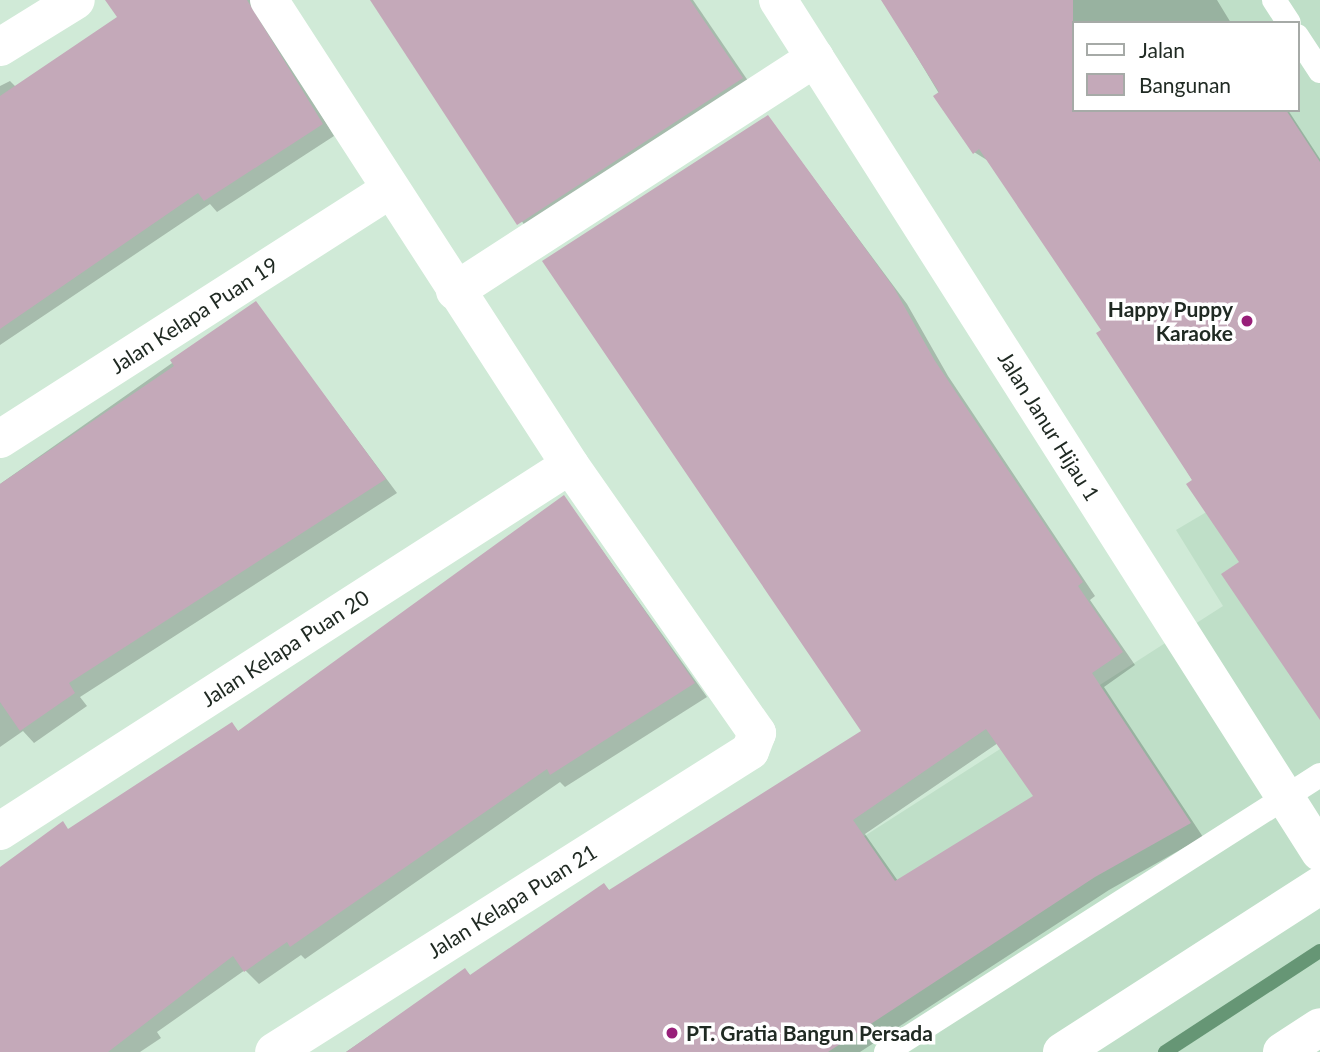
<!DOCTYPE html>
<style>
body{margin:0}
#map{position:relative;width:1320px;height:1052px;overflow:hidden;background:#d0ead7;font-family:Lato,sans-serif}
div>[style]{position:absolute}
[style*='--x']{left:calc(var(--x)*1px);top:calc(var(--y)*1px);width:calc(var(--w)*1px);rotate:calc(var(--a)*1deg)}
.built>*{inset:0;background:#bfdfc8}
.shadow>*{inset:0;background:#0003}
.stream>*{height:14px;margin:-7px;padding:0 7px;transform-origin:7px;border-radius:7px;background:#669675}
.building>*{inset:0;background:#c4a9b9}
.service>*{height:24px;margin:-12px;padding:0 12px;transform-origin:12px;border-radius:12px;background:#fff}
.minor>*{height:38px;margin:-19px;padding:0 19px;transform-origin:19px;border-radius:19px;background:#fff}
.tertiary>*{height:38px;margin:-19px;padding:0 19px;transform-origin:19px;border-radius:19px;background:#fff}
.dots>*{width:19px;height:19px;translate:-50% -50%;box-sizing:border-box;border:4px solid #fff;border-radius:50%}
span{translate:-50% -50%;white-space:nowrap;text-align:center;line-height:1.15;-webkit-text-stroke:7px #fff;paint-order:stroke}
.poi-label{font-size:21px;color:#202a23;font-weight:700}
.right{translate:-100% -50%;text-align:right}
.left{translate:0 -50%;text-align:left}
.street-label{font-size:21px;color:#202a23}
.legend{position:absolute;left:1072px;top:21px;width:228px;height:91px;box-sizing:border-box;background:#fff;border:2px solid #a6aaa7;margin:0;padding:9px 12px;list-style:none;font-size:21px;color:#202a23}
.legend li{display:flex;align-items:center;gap:14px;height:35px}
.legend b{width:35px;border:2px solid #a6aaa7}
</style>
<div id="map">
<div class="built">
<div style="clip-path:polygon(1040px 0,1320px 0,1320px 431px,1112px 110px,1297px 110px,1297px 23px,1073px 23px,1073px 51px)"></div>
<div style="clip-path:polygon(1320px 445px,1320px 1052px,528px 1052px,1223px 606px,1176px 530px)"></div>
</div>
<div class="shadow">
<div style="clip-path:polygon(126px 0,252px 0,334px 136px,217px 212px,210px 204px,0 345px,0 86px,10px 81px,16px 87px,119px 17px)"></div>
<div style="clip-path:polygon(371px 0,693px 0,757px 94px,534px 239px)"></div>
<div style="clip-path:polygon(883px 0,1217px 0,1231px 23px,1073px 23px,1073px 110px,1288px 110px,1320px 159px,1320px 717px,1241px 562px,1103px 330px,990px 162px,974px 152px)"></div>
<div style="clip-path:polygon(evenodd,768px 117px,907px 304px,948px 376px,1095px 596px,1090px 600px,1135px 665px,1104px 687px,1203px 837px,1109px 890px,860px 1052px,346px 1052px,465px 970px,471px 976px,604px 885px,610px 891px,864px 732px,768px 117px,998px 743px,1035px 797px,898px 881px,865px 834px,998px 743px)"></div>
<div style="clip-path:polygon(256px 304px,397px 493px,80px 697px,87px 706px,34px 743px,23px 731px,0 747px,0 484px)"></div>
<div style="clip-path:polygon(564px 497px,707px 697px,565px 787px,560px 782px,305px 959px,301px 955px,259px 984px,245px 970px,157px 1032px,161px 1038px,140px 1052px,0 1052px,0 868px,69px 830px,232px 724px,239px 732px)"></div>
</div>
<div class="stream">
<div style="--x:1165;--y:1052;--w:185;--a:-33.1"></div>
</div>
<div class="building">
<div style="clip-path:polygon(105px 0,247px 0,323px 124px,204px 201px,198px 193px,0 329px,0 96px,117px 17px)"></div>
<div style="clip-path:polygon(370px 0,690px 0,743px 78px,517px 225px)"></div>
<div style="clip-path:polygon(881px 0,1073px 0,1073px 110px,1286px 110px,1320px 162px,1320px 720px,1221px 574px,1239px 562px,1186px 484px,1192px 480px,1096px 333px,1101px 330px,979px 149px,973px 154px,933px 96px,939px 92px)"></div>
<div style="clip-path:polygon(evenodd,768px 115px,894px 288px,935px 361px,1083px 582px,1078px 586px,1123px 652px,1092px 673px,1191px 823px,1095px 877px,828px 1052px,346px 1052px,465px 968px,470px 975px,604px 883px,609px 890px,861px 731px,542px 261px,768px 115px,986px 729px,1033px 796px,895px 881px,853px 820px,986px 729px)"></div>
<div style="clip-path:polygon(256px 301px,386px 479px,69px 683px,75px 693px,20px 731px,0 702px,0 484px,174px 366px,170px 360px)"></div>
<div style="clip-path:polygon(564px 495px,695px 683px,550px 775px,547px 769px,290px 947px,287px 942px,244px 972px,233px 956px,108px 1052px,0 1052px,0 867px,63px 821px,68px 829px,232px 722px,238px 731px)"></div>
</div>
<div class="service">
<div style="--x:1274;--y:0;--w:27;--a:57"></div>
<div style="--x:1297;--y:36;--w:42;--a:56.7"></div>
<div style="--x:886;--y:1052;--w:515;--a:-32.55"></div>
</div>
<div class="minor">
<div style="--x:269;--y:0;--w:554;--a:57.08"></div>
<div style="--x:570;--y:465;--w:327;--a:55.1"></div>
<div style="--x:757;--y:733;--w:19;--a:111"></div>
<div style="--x:750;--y:751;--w:563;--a:147.69"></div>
<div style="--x:778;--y:0;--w:1010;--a:57.54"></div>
<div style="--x:0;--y:47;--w:89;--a:-31.7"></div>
<div style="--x:455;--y:291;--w:429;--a:-32.9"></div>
<div style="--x:0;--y:439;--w:462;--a:-32.6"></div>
<div style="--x:0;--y:831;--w:677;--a:-32.7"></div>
</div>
<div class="tertiary">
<div style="--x:1062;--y:1052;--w:307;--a:-32.8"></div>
<div style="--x:1282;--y:1052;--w:45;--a:-33.3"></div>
</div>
<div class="dots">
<div style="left:1247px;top:321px;background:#981f79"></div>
<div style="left:672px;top:1033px;background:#981f79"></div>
</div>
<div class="poi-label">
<span class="right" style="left:1233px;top:321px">Happy Puppy<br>Karaoke</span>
<span class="left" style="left:686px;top:1033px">PT. Gratia Bangun Persada</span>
</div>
<div class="street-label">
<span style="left:194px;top:315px;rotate:-33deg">Jalan Kelapa Puan 19</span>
<span style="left:1049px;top:426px;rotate:58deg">Jalan Janur Hijau 1</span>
<span style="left:285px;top:648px;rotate:-33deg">Jalan Kelapa Puan 20</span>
<span style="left:512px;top:901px;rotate:-32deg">Jalan Kelapa Puan 21</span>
</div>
<ul class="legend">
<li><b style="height:9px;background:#fff"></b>Jalan</li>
<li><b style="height:19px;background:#c4a9b9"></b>Bangunan</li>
</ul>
</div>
